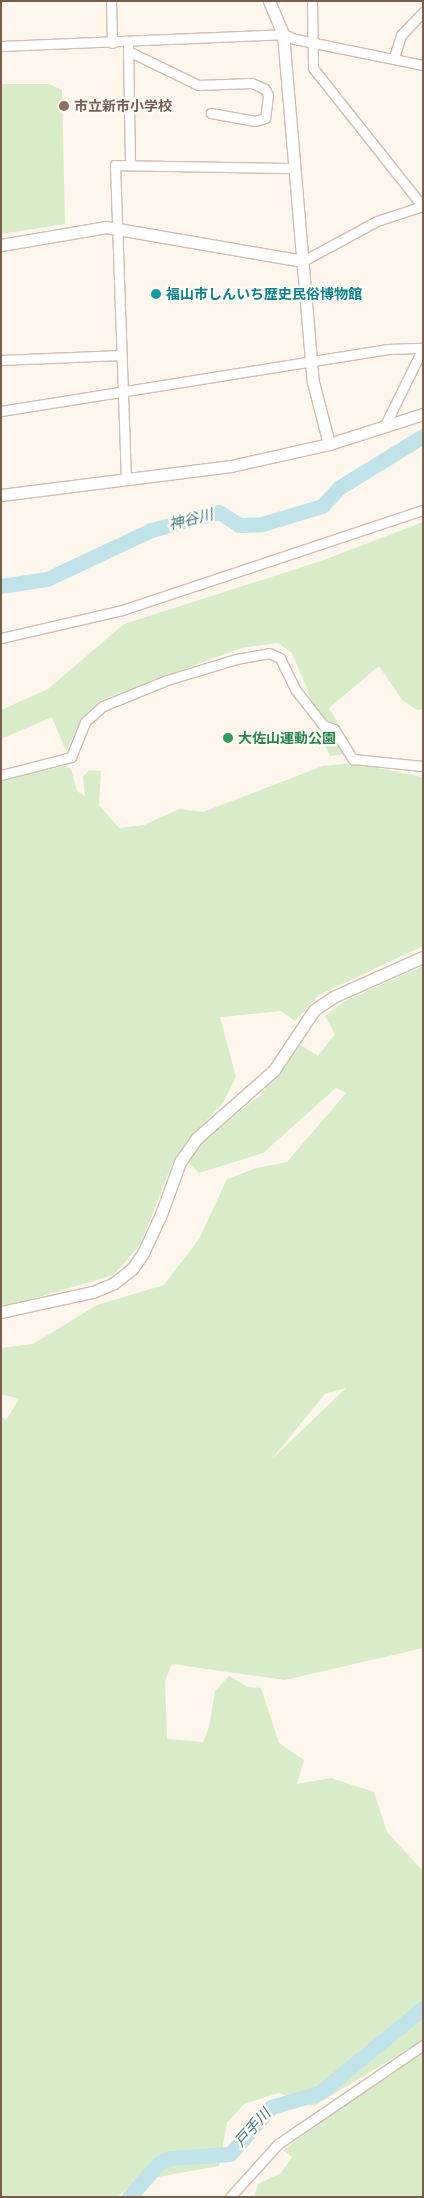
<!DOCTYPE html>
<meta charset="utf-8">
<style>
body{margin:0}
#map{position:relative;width:424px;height:2198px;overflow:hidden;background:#fdf6ec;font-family:Raleway,"Noto Sans JP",sans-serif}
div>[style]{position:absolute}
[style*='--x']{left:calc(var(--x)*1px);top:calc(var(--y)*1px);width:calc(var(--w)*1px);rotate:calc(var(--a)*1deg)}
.green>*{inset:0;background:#d8ecc9}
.river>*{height:15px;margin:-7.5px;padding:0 7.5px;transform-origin:7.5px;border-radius:7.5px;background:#bfe3e8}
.roads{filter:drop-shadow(1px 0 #d1beb0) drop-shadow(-1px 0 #d1beb0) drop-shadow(0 1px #d1beb0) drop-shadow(0 -1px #d1beb0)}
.street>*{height:9px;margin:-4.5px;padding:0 4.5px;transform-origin:4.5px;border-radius:4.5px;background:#fff}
.secondary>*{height:11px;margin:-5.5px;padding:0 5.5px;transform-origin:5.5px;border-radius:5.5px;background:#fff}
.dots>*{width:14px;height:14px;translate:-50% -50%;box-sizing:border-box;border:2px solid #fffaf3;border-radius:50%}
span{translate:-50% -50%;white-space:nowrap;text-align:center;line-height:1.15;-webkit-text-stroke:4.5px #fffaf3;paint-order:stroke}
.education-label{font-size:14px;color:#785e54;font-weight:700}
.left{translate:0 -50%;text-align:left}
.culture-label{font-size:14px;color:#0d838f;font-weight:700}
.leisure-label{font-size:14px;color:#27864d;font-weight:700}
.water-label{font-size:15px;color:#437c86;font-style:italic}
.frame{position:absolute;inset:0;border:2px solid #7a5c4d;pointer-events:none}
</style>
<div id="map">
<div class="green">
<div style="clip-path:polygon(1px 84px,49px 84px,62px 90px,65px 224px,1px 234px)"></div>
<div style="clip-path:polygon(423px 522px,423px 709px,417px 710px,402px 700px,379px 666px,329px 708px,355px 753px,330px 756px,317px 730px,308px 691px,292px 653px,278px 643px,241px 648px,101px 700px,84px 717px,66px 751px,52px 717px,1px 739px,1px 710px,48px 689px,124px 624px,321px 561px)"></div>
<div style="clip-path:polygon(352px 763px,423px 777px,423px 946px,319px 995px,295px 1021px,281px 1011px,220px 1017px,236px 1077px,223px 1103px,187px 1141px,172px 1164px,141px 1243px,114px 1275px,1px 1308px,1px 781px,65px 766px,71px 769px,77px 791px,85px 796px,83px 777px,89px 770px,101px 771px,99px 805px,119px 828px,144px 825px,179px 809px,203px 812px,323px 766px)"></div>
<div style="clip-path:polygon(evenodd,423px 966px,423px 1648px,285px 1680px,172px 1664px,165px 1681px,167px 1739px,203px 1742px,209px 1727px,215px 1691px,229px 1676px,248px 1687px,261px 1688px,279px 1743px,304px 1760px,297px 1784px,331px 1778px,374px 1792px,387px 1832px,423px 1871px,423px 2040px,314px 2106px,279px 2093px,244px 2104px,227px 2123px,219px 2166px,136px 2181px,117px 2197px,1px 2197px,1px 1416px,6px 1420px,19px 1399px,1px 1394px,1px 1348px,33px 1344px,97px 1305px,164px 1285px,199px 1239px,227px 1179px,257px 1168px,287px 1162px,346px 1093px,336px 1088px,263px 1153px,199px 1173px,188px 1162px,199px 1143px,261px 1095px,299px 1044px,318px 1056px,335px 1034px,325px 1016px,345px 1001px,423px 966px,345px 1388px,345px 1389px,271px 1460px,325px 1394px,345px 1388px)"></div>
<div style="clip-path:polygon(423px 2048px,423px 2197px,254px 2197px,258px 2184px,281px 2173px,292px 2157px,283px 2150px)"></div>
</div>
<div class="river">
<div style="--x:1;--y:586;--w:47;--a:-8.7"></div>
<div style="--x:47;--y:579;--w:115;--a:-25.2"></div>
<div style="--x:151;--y:530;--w:70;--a:-14.8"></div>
<div style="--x:219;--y:512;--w:24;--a:33"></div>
<div style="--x:239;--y:525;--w:23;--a:-2"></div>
<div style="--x:262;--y:524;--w:63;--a:-16.7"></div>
<div style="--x:322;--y:506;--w:26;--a:-47"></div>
<div style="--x:340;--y:487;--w:97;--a:-31.6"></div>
<div style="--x:129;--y:2197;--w:45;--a:-48.6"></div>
<div style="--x:159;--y:2163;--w:12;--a:-24"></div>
<div style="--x:170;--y:2158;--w:60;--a:-3.8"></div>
<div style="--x:230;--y:2154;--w:62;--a:-48.9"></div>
<div style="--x:271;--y:2107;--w:50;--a:-16.3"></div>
<div style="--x:319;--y:2093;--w:134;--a:-39.3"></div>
</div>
<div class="roads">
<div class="street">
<div style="--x:111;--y:1;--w:42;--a:88.6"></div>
<div style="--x:312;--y:1;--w:67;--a:89.1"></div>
<div style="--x:313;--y:68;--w:177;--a:51.6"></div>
<div style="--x:1;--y:46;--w:282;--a:-2.4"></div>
<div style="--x:283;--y:34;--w:13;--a:23"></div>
<div style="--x:295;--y:39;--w:131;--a:11.5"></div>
<div style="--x:128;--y:47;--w:117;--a:89"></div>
<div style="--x:128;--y:51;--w:78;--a:25.9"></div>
<div style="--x:198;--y:85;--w:54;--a:-2.1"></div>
<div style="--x:252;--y:83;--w:14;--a:25"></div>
<div style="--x:265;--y:89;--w:7;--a:63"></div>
<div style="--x:268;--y:95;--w:23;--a:97"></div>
<div style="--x:265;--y:118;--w:10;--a:163"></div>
<div style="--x:255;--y:121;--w:45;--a:-169.7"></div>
<div style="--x:394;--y:57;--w:23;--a:-72"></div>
<div style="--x:401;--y:35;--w:32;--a:-46"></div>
<div style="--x:303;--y:261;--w:84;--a:-28.4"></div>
<div style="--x:377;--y:221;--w:48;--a:-18.1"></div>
<div style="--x:1;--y:360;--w:120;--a:-2.4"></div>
<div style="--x:1;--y:411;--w:392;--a:-9.1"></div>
<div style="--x:388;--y:349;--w:35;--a:-2"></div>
<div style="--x:384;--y:427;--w:88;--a:-63.7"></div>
<div style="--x:126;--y:480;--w:315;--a:-92"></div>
<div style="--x:115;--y:165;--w:180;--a:1"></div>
<div style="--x:1;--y:638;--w:124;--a:-13"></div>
<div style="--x:122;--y:610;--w:317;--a:-18.4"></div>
<div style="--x:1;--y:775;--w:72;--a:-14.4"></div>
<div style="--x:71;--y:757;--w:38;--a:-68"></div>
<div style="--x:85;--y:722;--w:24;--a:-42"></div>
<div style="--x:103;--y:706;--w:69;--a:-22.1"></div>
<div style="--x:167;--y:680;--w:72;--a:-16.9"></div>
<div style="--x:236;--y:659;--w:34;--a:-10"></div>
<div style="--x:269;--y:653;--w:12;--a:24"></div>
<div style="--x:280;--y:658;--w:34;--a:64"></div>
<div style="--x:295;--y:689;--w:46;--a:52.1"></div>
<div style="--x:323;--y:725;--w:12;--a:20"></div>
<div style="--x:334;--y:729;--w:36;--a:58"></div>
<div style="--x:353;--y:759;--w:70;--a:5.7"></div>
<div style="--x:230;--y:2197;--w:72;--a:-47.8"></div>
<div style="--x:278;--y:2144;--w:176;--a:-34.3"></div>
</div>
<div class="secondary">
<div style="--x:269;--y:1;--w:36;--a:67"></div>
<div style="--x:283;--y:34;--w:349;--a:85.1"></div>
<div style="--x:313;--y:382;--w:64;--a:75.5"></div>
<div style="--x:1;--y:245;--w:107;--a:-9.7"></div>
<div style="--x:106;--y:227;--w:200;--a:9.8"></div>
<div style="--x:1;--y:495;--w:232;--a:-7.2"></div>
<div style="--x:231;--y:466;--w:100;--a:-12.7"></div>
<div style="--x:329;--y:444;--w:99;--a:-17.7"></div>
<div style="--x:1;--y:1312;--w:94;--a:-12.3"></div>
<div style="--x:93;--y:1292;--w:23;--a:-23"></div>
<div style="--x:114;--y:1283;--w:23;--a:-38"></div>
<div style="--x:132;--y:1269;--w:19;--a:-55"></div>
<div style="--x:143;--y:1253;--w:40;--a:-65"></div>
<div style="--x:160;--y:1217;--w:59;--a:-70"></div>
<div style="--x:180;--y:1162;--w:29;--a:-55"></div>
<div style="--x:197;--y:1138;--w:103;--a:-41.4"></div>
<div style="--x:274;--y:1070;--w:72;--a:-56.3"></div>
<div style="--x:314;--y:1010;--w:23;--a:-34"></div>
<div style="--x:333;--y:997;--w:98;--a:-24"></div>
</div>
</div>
<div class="dots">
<div style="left:64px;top:106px;background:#8d6e63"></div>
<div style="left:156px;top:294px;background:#0f9aa8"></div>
<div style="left:228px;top:738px;background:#2e9e5b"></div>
</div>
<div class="education-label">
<span class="left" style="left:74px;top:106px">市立新市小学校</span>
</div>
<div class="culture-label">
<span class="left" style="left:166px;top:294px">福山市しんいち歴史民俗博物館</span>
</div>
<div class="leisure-label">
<span class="left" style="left:238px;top:738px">大佐山運動公園</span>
</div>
<div class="water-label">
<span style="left:191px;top:520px;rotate:-14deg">神谷川</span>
<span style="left:253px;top:2128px;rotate:-48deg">戸手川</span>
</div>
<div class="frame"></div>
</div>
